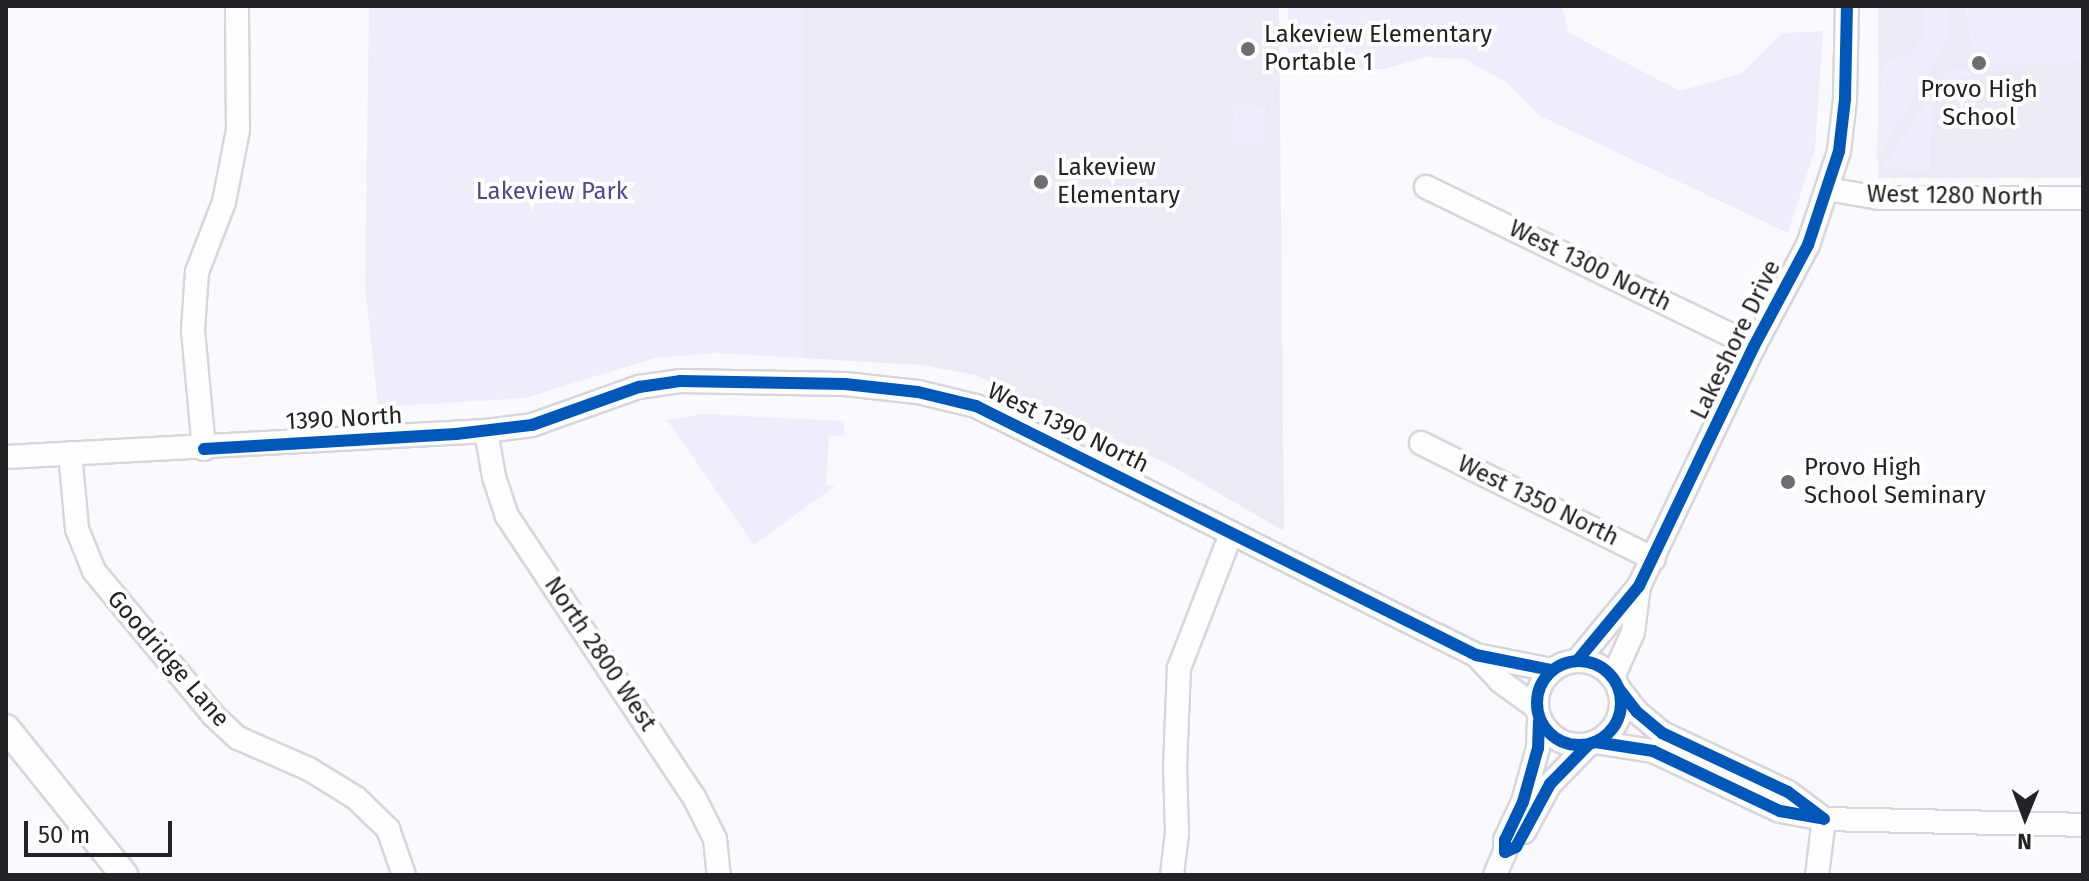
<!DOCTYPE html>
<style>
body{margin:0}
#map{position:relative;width:2089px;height:881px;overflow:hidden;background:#fafafe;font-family:"Fira Sans",sans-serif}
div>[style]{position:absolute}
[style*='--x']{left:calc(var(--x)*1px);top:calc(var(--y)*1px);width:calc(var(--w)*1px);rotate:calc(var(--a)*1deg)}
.built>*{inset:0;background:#eaebf4;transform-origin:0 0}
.green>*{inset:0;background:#ededfc;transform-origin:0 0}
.roads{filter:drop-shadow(2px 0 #d6d6db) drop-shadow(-2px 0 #d6d6db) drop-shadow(0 2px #d6d6db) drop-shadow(0 -2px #d6d6db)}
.minor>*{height:22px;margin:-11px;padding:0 11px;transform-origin:11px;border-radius:11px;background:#fefeff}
.minor>.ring{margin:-11px;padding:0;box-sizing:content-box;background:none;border:22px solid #fefeff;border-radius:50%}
.major>*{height:26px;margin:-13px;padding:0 13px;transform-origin:13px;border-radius:13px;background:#fefeff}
.cycleway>*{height:12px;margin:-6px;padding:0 6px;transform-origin:6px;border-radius:6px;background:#0057b8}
.cycleway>.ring{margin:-6px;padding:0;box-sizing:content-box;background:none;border:12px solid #0057b8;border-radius:50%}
.dots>*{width:22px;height:22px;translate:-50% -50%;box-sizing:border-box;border:4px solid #fff;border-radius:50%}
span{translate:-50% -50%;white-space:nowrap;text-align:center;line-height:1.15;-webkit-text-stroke:8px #fff;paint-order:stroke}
.poi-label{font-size:24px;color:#222227}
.left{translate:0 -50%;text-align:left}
.park-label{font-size:24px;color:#4c498c}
.street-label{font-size:24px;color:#222227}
.frame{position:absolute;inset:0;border:8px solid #222227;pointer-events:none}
.north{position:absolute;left:1985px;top:777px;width:80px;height:80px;-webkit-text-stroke:6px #fff;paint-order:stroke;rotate:181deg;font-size:22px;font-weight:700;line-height:32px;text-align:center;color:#222227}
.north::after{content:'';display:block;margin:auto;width:28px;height:36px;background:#222227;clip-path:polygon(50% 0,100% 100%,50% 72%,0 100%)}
.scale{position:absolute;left:24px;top:821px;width:148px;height:36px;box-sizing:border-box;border:4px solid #222227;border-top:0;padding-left:10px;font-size:24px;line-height:28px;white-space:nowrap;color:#222227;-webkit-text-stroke:6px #fff;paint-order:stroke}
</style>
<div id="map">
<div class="built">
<div style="clip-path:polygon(802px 6px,1279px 6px,1284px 531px,1170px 465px,976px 375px,921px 365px,802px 358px)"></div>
<div style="left:1878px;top:6px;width:205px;height:172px"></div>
</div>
<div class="green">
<div style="clip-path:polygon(369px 6px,802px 6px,802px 358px,717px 353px,655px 358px,525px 398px,378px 407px,365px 284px)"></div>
<div style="clip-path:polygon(1288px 6px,1562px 6px,1569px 33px,1680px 91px,1742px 73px,1782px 33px,1823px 31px,1815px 149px,1788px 233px,1540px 116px,1507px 83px,1465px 59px,1426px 57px,1385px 69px,1289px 70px)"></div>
<div style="clip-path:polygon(1924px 6px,1949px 6px,1951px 34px,1876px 161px,1882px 63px,1908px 55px,1919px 43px,1924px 29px)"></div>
<div style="clip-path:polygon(1964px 6px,2083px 6px,2083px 62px,1991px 63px,1970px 43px)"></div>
<div style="clip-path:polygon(1948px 69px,1967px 69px,1971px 75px,1952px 82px,1938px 97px,1932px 111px,1931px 171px,1881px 169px)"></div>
<div style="left:1233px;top:105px;width:32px;height:39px;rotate:2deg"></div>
<div style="clip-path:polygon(704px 414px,844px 421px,844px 435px,829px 437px,826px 485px,835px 486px,754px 545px,667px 420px)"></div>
</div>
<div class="roads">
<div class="minor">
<div style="--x:1426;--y:187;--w:365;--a:25.9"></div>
<div style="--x:1827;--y:189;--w:53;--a:9.8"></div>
<div style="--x:1879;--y:198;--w:204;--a:0"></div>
<div style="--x:486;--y:431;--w:47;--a:80.1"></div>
<div style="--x:494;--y:477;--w:41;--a:71.6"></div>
<div style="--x:507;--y:516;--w:338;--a:56.4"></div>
<div style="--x:694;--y:797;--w:47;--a:63.4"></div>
<div style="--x:715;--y:839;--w:36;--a:84"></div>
<div style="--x:1421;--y:443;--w:260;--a:26.5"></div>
<div style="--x:204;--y:449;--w:120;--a:-95.3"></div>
<div style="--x:193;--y:330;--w:58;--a:-86.1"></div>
<div style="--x:197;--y:272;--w:75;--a:-68.9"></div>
<div style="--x:224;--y:202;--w:73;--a:-79"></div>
<div style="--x:238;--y:130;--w:124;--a:-90.5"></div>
<div style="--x:70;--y:453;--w:76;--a:84.7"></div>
<div style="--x:77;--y:529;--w:45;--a:68"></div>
<div style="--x:94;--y:571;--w:187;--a:50.4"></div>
<div style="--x:213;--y:715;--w:34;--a:43"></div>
<div style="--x:238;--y:738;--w:77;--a:23.6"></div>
<div style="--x:309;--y:769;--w:55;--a:31.7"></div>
<div style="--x:356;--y:798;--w:45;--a:44.1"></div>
<div style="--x:388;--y:829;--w:49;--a:70.8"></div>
<div style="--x:6;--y:457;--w:481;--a:-3.1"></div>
<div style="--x:486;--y:431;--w:46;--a:-7.4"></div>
<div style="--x:532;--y:425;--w:114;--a:-19.6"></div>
<div style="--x:639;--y:387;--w:41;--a:-8.3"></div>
<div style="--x:680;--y:381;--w:165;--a:1"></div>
<div style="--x:845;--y:384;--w:73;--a:6.3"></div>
<div style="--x:918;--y:392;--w:60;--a:13.6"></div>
<div style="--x:976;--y:406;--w:559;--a:26.47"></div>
<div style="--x:1476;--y:655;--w:76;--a:11.3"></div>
<div style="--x:1476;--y:655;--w:35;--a:47"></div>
<div style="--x:1500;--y:681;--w:44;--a:35.8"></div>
<div class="ring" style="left:1537px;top:661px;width:62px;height:62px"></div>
<div style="--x:1577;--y:661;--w:97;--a:-50.4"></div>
<div style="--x:1639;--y:586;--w:266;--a:-64.4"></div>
<div style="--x:1754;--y:346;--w:115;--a:-61.9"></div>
<div style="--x:1808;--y:245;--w:99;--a:-71.7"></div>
<div style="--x:1839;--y:151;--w:52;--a:-83.4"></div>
<div style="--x:1845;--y:99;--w:93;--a:-88.8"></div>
<div style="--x:1613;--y:677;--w:49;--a:-66"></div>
<div style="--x:1633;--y:632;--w:46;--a:-82.6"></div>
<div style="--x:1619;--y:689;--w:29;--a:52"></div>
<div style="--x:1637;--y:712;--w:33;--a:40"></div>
<div style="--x:1662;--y:733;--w:139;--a:25.1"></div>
<div style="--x:1788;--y:792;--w:40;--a:37"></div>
<div style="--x:1595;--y:742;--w:59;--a:8.8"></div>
<div style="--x:1653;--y:751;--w:140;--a:25.3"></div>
<div style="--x:1780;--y:811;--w:45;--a:10.3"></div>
<div style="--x:1824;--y:819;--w:259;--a:1.3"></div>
<div style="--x:1524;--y:832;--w:55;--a:-61.6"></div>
<div style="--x:1550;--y:784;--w:54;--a:-45.7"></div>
<div style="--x:1172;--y:875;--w:42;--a:-83.2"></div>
<div style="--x:1177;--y:833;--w:66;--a:-91.7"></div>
<div style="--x:1175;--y:767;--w:99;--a:-87.7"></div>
<div style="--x:1179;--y:668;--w:144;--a:-68.8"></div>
<div style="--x:1495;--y:875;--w:25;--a:-67"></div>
<div style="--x:1505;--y:852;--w:12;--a:-90"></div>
<div style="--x:1505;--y:840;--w:42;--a:-64.7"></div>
<div style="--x:1523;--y:802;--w:56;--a:-74.5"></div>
<div style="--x:1538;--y:748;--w:27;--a:-88"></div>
<div style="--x:1817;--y:875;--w:56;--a:-82.9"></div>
</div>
<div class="major">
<div style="--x:6;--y:728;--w:189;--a:51.2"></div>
</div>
</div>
<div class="cycleway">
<div style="--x:204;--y:449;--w:252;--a:-3.4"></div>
<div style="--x:456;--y:434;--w:77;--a:-6.8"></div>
<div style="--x:532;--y:425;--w:114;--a:-19.6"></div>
<div style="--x:639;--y:387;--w:41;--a:-8.3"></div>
<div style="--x:680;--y:381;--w:165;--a:1"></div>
<div style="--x:845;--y:384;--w:73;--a:6.3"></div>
<div style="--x:918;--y:392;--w:60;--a:13.6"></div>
<div style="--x:976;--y:406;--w:559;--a:26.47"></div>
<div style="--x:1476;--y:655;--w:76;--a:11.3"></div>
<div class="ring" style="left:1537px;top:661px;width:72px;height:72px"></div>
<div style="--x:1577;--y:661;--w:97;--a:-50.4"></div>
<div style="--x:1639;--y:586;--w:266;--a:-64.4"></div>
<div style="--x:1754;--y:346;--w:115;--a:-61.9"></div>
<div style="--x:1808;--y:245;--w:99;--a:-71.7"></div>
<div style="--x:1839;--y:151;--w:52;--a:-83.4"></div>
<div style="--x:1845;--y:99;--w:93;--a:-88.8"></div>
<div style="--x:1619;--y:689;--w:29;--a:52"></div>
<div style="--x:1637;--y:712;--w:33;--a:40"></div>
<div style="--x:1662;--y:733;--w:139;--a:25.1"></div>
<div style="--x:1788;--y:792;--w:45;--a:36.9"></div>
<div style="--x:1539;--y:721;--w:27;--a:92"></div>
<div style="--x:1538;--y:748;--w:56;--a:105.5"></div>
<div style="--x:1523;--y:802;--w:42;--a:115.3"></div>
<div style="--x:1505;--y:840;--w:12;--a:90"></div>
<div style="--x:1505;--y:852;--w:12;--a:-24"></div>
<div style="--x:1516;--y:847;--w:72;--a:-61.6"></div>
<div style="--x:1550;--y:784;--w:54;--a:-45.7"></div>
<div style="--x:1595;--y:742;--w:59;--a:8.8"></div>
<div style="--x:1653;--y:751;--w:140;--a:25.3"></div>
<div style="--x:1780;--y:811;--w:41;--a:9.9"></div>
</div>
<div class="dots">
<div style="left:1248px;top:49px;background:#6e6e72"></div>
<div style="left:1979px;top:63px;background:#6e6e72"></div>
<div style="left:1041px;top:182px;background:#6e6e72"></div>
<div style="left:1788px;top:482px;background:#6e6e72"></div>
</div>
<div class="poi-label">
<span class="left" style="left:1264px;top:49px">Lakeview Elementary<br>Portable 1</span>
<span style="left:1979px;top:104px">Provo High<br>School</span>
<span class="left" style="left:1057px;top:182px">Lakeview<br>Elementary</span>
<span class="left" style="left:1804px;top:482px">Provo High<br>School Seminary</span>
</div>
<div class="park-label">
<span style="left:552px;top:192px">Lakeview Park</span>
</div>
<div class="street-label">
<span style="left:1955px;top:196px;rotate:1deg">West 1280 North</span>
<span style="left:1590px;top:266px;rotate:26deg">West 1300 North</span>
<span style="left:1736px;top:340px;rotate:-64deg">Lakeshore Drive</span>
<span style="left:344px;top:419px;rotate:-3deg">1390 North</span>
<span style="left:1068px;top:428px;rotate:26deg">West 1390 North</span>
<span style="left:1538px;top:501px;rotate:26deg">West 1350 North</span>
<span style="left:600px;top:654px;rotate:56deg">North 2800 West</span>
<span style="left:168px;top:659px;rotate:49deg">Goodridge Lane</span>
</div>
<div class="frame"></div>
<div class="north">N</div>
<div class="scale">50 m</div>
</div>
